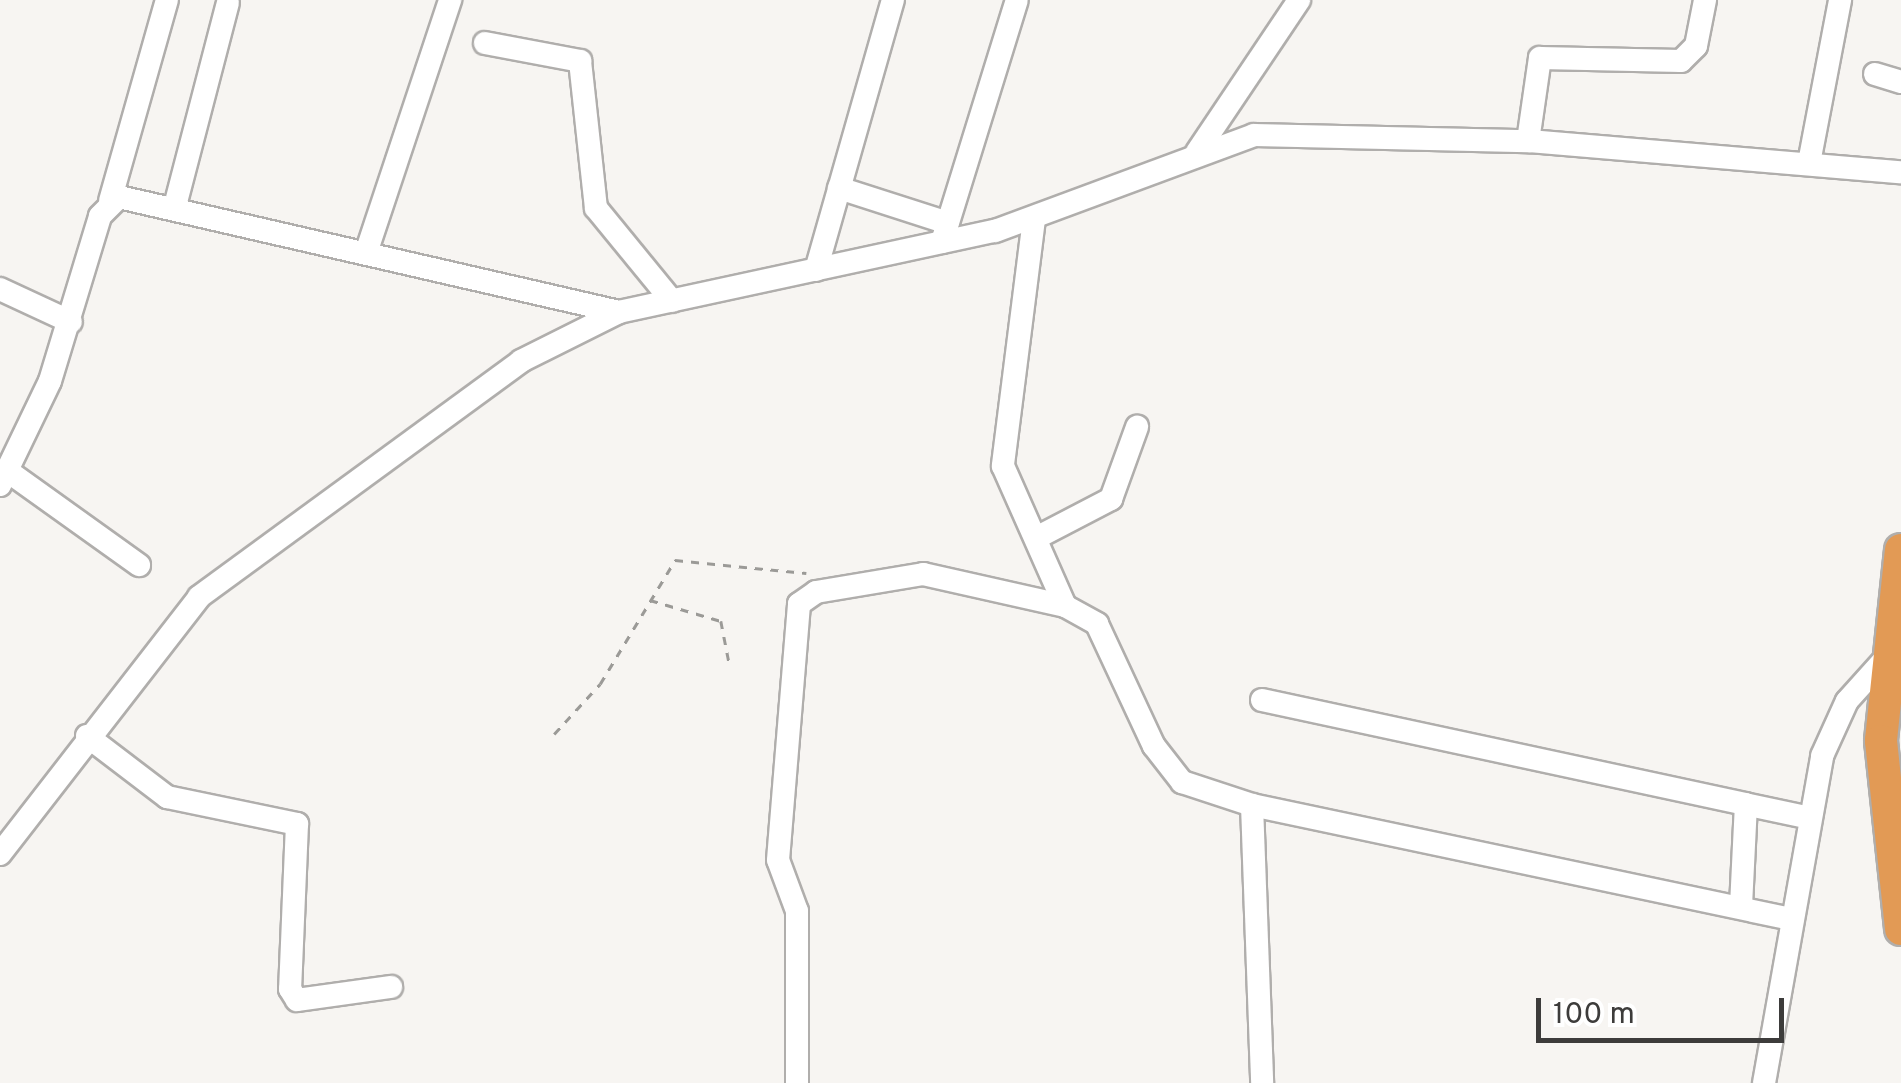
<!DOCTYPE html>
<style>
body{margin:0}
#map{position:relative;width:1901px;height:1083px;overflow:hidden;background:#f7f5f2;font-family:Overpass,sans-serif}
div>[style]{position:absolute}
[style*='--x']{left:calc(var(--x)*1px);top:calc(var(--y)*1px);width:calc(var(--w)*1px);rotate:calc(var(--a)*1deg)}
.path>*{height:2.5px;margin-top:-1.25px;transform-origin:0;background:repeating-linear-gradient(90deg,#9b9a97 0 8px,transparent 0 16px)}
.roads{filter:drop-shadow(2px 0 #b0aeac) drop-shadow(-2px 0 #b0aeac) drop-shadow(0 2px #b0aeac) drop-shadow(0 -2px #b0aeac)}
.minor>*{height:22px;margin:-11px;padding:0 11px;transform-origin:11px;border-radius:11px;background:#fff}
.highway>*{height:32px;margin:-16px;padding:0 16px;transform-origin:16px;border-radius:16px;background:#e29a55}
span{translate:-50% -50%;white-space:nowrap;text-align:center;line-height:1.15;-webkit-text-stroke:8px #fff;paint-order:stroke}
.scale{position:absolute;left:1536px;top:998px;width:248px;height:45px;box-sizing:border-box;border:5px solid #3d3c3b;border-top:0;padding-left:12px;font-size:30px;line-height:35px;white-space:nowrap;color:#3d3c3b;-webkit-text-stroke:8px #fff;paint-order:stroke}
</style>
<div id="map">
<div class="path">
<div style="--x:650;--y:600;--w:74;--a:16.5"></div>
<div style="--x:721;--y:621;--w:47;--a:78.9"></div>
<div style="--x:554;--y:734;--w:68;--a:-47.4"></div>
<div style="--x:600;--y:684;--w:145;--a:-58.8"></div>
<div style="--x:675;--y:560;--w:132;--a:5.7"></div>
</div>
<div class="roads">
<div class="minor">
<div style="--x:485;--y:43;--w:97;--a:10.7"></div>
<div style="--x:580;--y:61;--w:148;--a:83.8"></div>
<div style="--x:596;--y:208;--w:120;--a:50.7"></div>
<div style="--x:1875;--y:74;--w:27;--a:17"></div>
<div style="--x:1528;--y:141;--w:84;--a:-81.8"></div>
<div style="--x:1540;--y:58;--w:141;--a:1.2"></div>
<div style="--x:1681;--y:61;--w:21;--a:-45"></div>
<div style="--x:1696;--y:46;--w:47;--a:-78.9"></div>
<div style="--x:1197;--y:152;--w:183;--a:-56.1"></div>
<div style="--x:1809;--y:163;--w:166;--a:-79.2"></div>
<div style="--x:839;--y:188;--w:114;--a:17.8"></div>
<div style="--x:110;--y:201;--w:209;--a:-74.2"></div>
<div style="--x:175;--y:206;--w:210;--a:-75.4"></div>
<div style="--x:1034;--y:219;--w:249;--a:97.2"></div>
<div style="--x:1003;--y:466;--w:153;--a:66.1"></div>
<div style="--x:1065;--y:606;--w:37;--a:29"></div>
<div style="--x:1097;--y:624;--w:135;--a:65"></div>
<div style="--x:1154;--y:746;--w:46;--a:52.1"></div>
<div style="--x:1182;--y:782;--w:74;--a:18.2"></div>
<div style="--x:1252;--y:805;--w:551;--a:11.94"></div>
<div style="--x:942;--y:242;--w:253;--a:-72.8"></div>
<div style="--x:366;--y:253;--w:267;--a:-71.6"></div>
<div style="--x:816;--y:270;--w:281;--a:-74.1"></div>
<div style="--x:0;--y:289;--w:78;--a:24.9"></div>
<div style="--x:9;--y:472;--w:160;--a:35.6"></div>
<div style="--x:0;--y:485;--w:115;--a:-64.3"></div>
<div style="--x:50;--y:381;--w:172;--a:-73.1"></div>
<div style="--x:100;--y:216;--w:27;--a:-45"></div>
<div style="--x:119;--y:197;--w:513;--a:12.95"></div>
<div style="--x:1036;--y:538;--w:85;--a:-27.5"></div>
<div style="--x:1111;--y:499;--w:77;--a:-70.1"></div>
<div style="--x:1262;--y:700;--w:561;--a:12.15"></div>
<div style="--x:87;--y:736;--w:101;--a:37.3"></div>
<div style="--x:167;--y:797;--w:133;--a:11.7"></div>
<div style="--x:297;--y:824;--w:165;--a:92.4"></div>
<div style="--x:290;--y:989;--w:13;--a:58"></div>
<div style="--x:297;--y:1000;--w:95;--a:-7.9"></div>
<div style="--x:1252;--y:805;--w:278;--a:87.9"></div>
<div style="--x:0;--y:854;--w:325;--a:-52.2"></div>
<div style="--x:199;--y:597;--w:399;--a:-36.2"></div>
<div style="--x:521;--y:361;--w:110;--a:-26.6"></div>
<div style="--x:619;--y:312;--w:385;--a:-12.2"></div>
<div style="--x:995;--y:231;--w:276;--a:-20.3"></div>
<div style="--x:1254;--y:135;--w:274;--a:1.3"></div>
<div style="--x:1528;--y:141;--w:374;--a:4.8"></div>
<div style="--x:1741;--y:906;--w:102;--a:-87.2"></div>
<div style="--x:797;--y:1083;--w:172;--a:-90"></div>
<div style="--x:797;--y:911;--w:54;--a:-110.4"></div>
<div style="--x:778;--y:860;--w:257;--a:-85.3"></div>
<div style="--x:799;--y:604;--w:21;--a:-35"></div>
<div style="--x:816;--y:592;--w:109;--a:-9.5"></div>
<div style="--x:923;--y:574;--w:146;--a:12.7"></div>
<div style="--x:1764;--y:1083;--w:332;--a:-79.9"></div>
<div style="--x:1822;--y:756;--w:60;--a:-65.6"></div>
<div style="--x:1847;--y:701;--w:55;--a:-47.9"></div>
</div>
<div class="highway">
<div style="--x:1901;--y:550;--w:192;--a:96"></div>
<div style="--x:1881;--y:741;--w:189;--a:83.9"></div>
</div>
</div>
<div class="scale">100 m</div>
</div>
